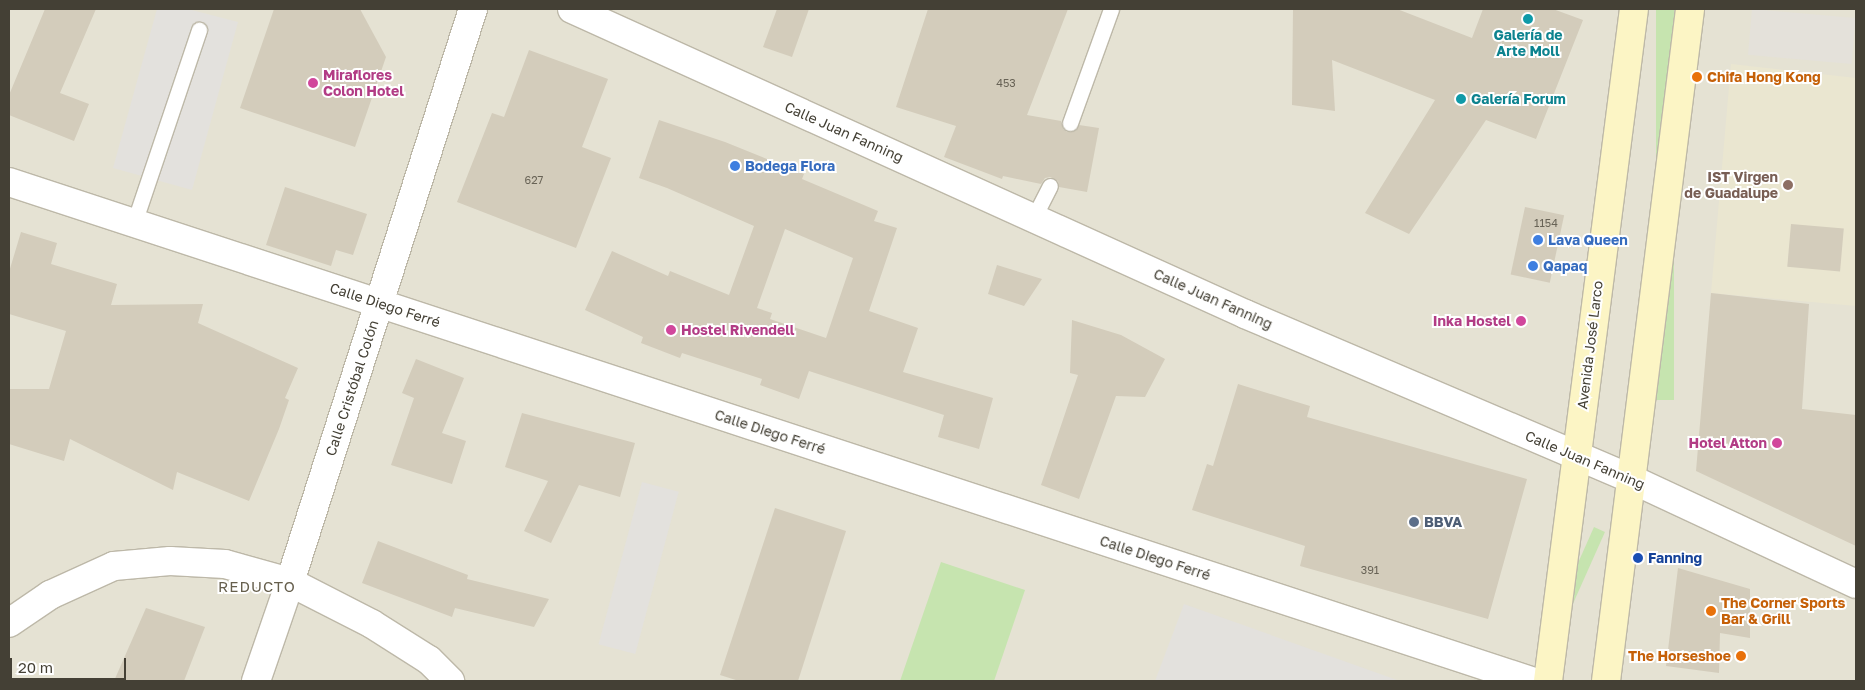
<!DOCTYPE html>
<meta charset="utf-8">
<style>
body{margin:0}
#map{position:relative;width:1865px;height:690px;overflow:hidden;background:#f2efe5;font-family:"Golos Text",sans-serif}
div>[style]{position:absolute}
[style*='--x']{left:calc(var(--x)*1px);top:calc(var(--y)*1px);width:calc(var(--w)*1px);rotate:calc(var(--a)*1deg)}
.residential>*{inset:0;background:#e5e2d3;transform-origin:0 0}
.industrial>*{inset:0;background:#e4e1da;transform-origin:0 0}
.education>*{inset:0;background:#eae6d0}
.green>*{inset:0;background:#c6e4af;transform-origin:0 0}
.parking>*{inset:0;background:#e3e1dd;transform-origin:0 0}
.building>*{inset:0;background:#d3ccbb;transform-origin:0 0}
.roads{filter:drop-shadow(1px 0 #bdb8a8) drop-shadow(-1px 0 #bdb8a8) drop-shadow(0 1px #bdb8a8) drop-shadow(0 -1px #bdb8a8)}
.lane>*{height:15px;margin:-7.5px;padding:0 7.5px;transform-origin:7.5px;border-radius:7.5px;background:#fff}
.street>*{height:28px;margin:-14px;padding:0 14px;transform-origin:14px;border-radius:14px;background:#fff}
.secondary>*{height:28px;margin:-14px;padding:0 14px;transform-origin:14px;border-radius:14px;background:#fcf5c5}
.dots>*{width:14px;height:14px;translate:-50% -50%;box-sizing:border-box;border:2px solid #fff;border-radius:50%}
span{translate:-50% -50%;white-space:nowrap;text-align:center;line-height:1.15;-webkit-text-stroke:4px #fff;paint-order:stroke}
.number-label{font-size:11px;color:#686356}
.number-label span{-webkit-text-stroke-width:0}
.culture-label{font-size:14px;color:#0d838f;font-weight:700}
.left{translate:0 -50%;text-align:left}
.hotel-label{font-size:14px;color:#b23c85;font-weight:700}
.right{translate:-100% -50%;text-align:right}
.food-label{font-size:14px;color:#c56008;font-weight:700}
.street-label{font-size:14px;color:#444035}
.shop-label{font-size:14px;color:#366cbe;font-weight:700}
.education-label{font-size:14px;color:#785e54;font-weight:700}
.service-label{font-size:14px;color:#4e5e75;font-weight:700}
.transit-label{font-size:14px;color:#164399;font-weight:700}
.neighbourhood-label{font-size:15px;color:#665f4d;letter-spacing:1px}
.frame{position:absolute;inset:0;border:10px solid #444035;pointer-events:none}
.scale{position:absolute;left:10px;top:658px;width:116px;height:22px;box-sizing:border-box;border:2px solid #444035;border-top:0;padding-left:6px;font-size:15px;line-height:18px;white-space:nowrap;color:#444035;-webkit-text-stroke:4px #fff;paint-order:stroke}
</style>
<div id="map">
<div class="residential">
<div style="left:9px;top:9px;width:1847px;height:672px"></div>
</div>
<div class="industrial">
<div style="left:1752px;top:9px;width:104px;height:46px;rotate:5deg"></div>
</div>
<div class="education">
<div style="clip-path:polygon(1731px 64px,1856px 78px,1856px 306px,1711px 293px)"></div>
</div>
<div class="green">
<div style="left:1656px;top:9px;width:18px;height:391px"></div>
<div style="left:1594px;top:527px;width:12px;height:136px;rotate:24deg"></div>
<div style="clip-path:polygon(941px 562px,1025px 590px,994px 681px,900px 681px)"></div>
</div>
<div class="parking">
<div style="clip-path:polygon(157px 9px,188px 9px,238px 22px,192px 190px,113px 168px)"></div>
<div style="left:642px;top:482px;width:38px;height:168px;rotate:15deg"></div>
<div style="clip-path:polygon(1184px 604px,1400px 681px,1155px 681px)"></div>
</div>
<div class="building">
<div style="clip-path:polygon(45px 9px,96px 9px,60px 93px,89px 104px,74px 141px,9px 115px,9px 95px)"></div>
<div style="clip-path:polygon(274px 9px,360px 9px,386px 57px,355px 147px,240px 108px)"></div>
<div style="clip-path:polygon(777px 9px,809px 9px,792px 57px,763px 47px)"></div>
<div style="clip-path:polygon(928px 9px,1068px 9px,1027px 115px,1061px 121px,1063px 129px,1067px 132px,1076px 130px,1079px 125px,1099px 128px,1087px 192px,1059px 187px,1058px 181px,1050px 177px,1045px 178px,1041px 184px,1003px 176px,1002px 179px,944px 157px,956px 126px,896px 107px)"></div>
<div style="clip-path:polygon(1293px 9px,1397px 9px,1472px 38px,1483px 9px,1553px 9px,1583px 20px,1536px 139px,1486px 120px,1409px 234px,1365px 213px,1435px 100px,1332px 60px,1335px 111px,1292px 105px)"></div>
<div style="clip-path:polygon(529px 50px,608px 79px,582px 147px,611px 158px,576px 248px,457px 202px,492px 113px,504px 117px)"></div>
<div style="clip-path:polygon(evenodd,659px 120px,725px 142px,804px 174px,802px 179px,878px 211px,874px 221px,897px 228px,869px 311px,918px 328px,903px 372px,993px 398px,979px 449px,938px 437px,944px 415px,809px 371px,799px 399px,760px 385px,762px 379px,682px 353px,680px 358px,641px 343px,643px 337px,585px 310px,612px 251px,668px 276px,670px 271px,729px 295px,754px 226px,667px 188px,639px 178px,659px 120px,785px 229px,853px 258px,826px 338px,770px 319px,772px 313px,757px 308px,785px 229px)"></div>
<div style="clip-path:polygon(285px 187px,367px 214px,353px 255px,336px 250px,331px 266px,266px 245px)"></div>
<div style="left:1525px;top:207px;width:40px;height:69px;rotate:12deg"></div>
<div style="left:1791px;top:224px;width:53px;height:43px;rotate:5deg"></div>
<div style="clip-path:polygon(21px 232px,57px 243px,51px 264px,117px 284px,111px 305px,203px 304px,198px 323px,298px 368px,285px 398px,289px 400px,279px 429px,249px 501px,177px 472px,173px 490px,70px 439px,64px 461px,9px 444px,9px 389px,49px 389px,66px 331px,9px 314px,9px 272px)"></div>
<div style="clip-path:polygon(997px 265px,1042px 279px,1024px 306px,988px 294px)"></div>
<div style="clip-path:polygon(1711px 293px,1809px 304px,1802px 409px,1856px 415px,1856px 546px,1696px 471px)"></div>
<div style="clip-path:polygon(1072px 320px,1121px 335px,1165px 359px,1145px 397px,1116px 396px,1079px 499px,1041px 485px,1078px 375px,1070px 373px)"></div>
<div style="clip-path:polygon(416px 359px,464px 378px,442px 433px,466px 441px,452px 484px,391px 465px,414px 398px,402px 393px)"></div>
<div style="clip-path:polygon(1238px 384px,1310px 406px,1307px 417px,1527px 479px,1488px 619px,1300px 566px,1305px 546px,1192px 510px,1207px 464px,1213px 466px)"></div>
<div style="clip-path:polygon(522px 413px,635px 443px,620px 497px,579px 485px,551px 543px,524px 531px,548px 481px,505px 467px)"></div>
<div style="clip-path:polygon(775px 508px,846px 531px,798px 681px,739px 681px,720px 675px)"></div>
<div style="clip-path:polygon(378px 541px,468px 575px,467px 579px,549px 599px,534px 627px,455px 608px,452px 617px,362px 583px)"></div>
<div style="clip-path:polygon(1678px 568px,1750px 589px,1750px 638px,1720px 633px,1719px 673px,1666px 666px)"></div>
<div style="clip-path:polygon(146px 608px,205px 627px,184px 681px,114px 681px)"></div>
</div>
<div class="roads">
<div class="lane">
<div style="--x:1070;--y:123;--w:121;--a:-70.2"></div>
<div style="--x:1033;--y:219;--w:37;--a:-63"></div>
<div style="--x:134;--y:223;--w:204;--a:-71.4"></div>
</div>
<div class="street">
<div style="--x:572;--y:9;--w:739;--a:24.38"></div>
<div style="--x:1245;--y:314;--w:420;--a:23.1"></div>
<div style="--x:1631;--y:479;--w:248;--a:25"></div>
<div style="--x:9;--y:182;--w:1602;--a:18.15"></div>
<div style="--x:9;--y:623;--w:50;--a:-34.3"></div>
<div style="--x:50;--y:595;--w:70;--a:-24.4"></div>
<div style="--x:114;--y:566;--w:56;--a:-5.1"></div>
<div style="--x:170;--y:561;--w:55;--a:3.1"></div>
<div style="--x:225;--y:564;--w:67;--a:15.5"></div>
<div style="--x:290;--y:582;--w:92;--a:27.1"></div>
<div style="--x:372;--y:624;--w:67;--a:32.3"></div>
<div style="--x:429;--y:660;--w:30;--a:45"></div>
<div style="--x:256;--y:681;--w:105;--a:-71"></div>
<div style="--x:290;--y:582;--w:602;--a:-72.29"></div>
</div>
<div class="secondary">
<div style="--x:1548;--y:681;--w:677;--a:-82.71"></div>
<div style="--x:1606;--y:681;--w:677;--a:-82.87"></div>
</div>
</div>
<div class="dots">
<div style="left:1528px;top:19px;background:#0f9aa8"></div>
<div style="left:1697px;top:77px;background:#e8710a"></div>
<div style="left:313px;top:83px;background:#d1479c"></div>
<div style="left:1461px;top:99px;background:#0f9aa8"></div>
<div style="left:735px;top:166px;background:#3f7fe0"></div>
<div style="left:1788px;top:185px;background:#8d6e63"></div>
<div style="left:1538px;top:240px;background:#3f7fe0"></div>
<div style="left:1533px;top:266px;background:#3f7fe0"></div>
<div style="left:1521px;top:321px;background:#d1479c"></div>
<div style="left:671px;top:330px;background:#d1479c"></div>
<div style="left:1777px;top:443px;background:#d1479c"></div>
<div style="left:1414px;top:522px;background:#5c6f8a"></div>
<div style="left:1638px;top:558px;background:#1a4fb4"></div>
<div style="left:1711px;top:611px;background:#e8710a"></div>
<div style="left:1741px;top:656px;background:#e8710a"></div>
</div>
<div class="number-label">
<span style="left:1006px;top:83px">453</span>
<span style="left:534px;top:180px">627</span>
<span style="left:1546px;top:223px">1154</span>
<span style="left:1370px;top:570px">391</span>
</div>
<div class="culture-label">
<span style="left:1528px;top:43px">Galería de<br>Arte Moll</span>
<span class="left" style="left:1471px;top:99px">Galería Forum</span>
</div>
<div class="hotel-label">
<span class="left" style="left:323px;top:83px">Miraflores<br>Colon Hotel</span>
<span class="right" style="left:1511px;top:321px">Inka Hostel</span>
<span class="left" style="left:681px;top:330px">Hostel Rivendell</span>
<span class="right" style="left:1767px;top:443px">Hotel Atton</span>
</div>
<div class="food-label">
<span class="left" style="left:1707px;top:77px">Chifa Hong Kong</span>
<span class="left" style="left:1721px;top:611px">The Corner Sports<br>Bar &amp; Grill</span>
<span class="right" style="left:1731px;top:656px">The Horseshoe</span>
</div>
<div class="street-label">
<span style="left:844px;top:132px;rotate:24deg">Calle Juan Fanning</span>
<span style="left:1213px;top:299px;rotate:24deg">Calle Juan Fanning</span>
<span style="left:385px;top:305px;rotate:18deg">Calle Diego Ferré</span>
<span style="left:1590px;top:345px;rotate:-83deg">Avenida José Larco</span>
<span style="left:352px;top:388px;rotate:-72deg">Calle Cristóbal Colón</span>
<span style="left:770px;top:432px;rotate:18deg">Calle Diego Ferré</span>
<span style="left:1585px;top:460px;rotate:23deg">Calle Juan Fanning</span>
<span style="left:1155px;top:558px;rotate:18deg">Calle Diego Ferré</span>
</div>
<div class="shop-label">
<span class="left" style="left:745px;top:166px">Bodega Flora</span>
<span class="left" style="left:1548px;top:240px">Lava Queen</span>
<span class="left" style="left:1543px;top:266px">Qapaq</span>
</div>
<div class="education-label">
<span class="right" style="left:1778px;top:185px">IST Virgen<br>de Guadalupe</span>
</div>
<div class="service-label">
<span class="left" style="left:1424px;top:522px">BBVA</span>
</div>
<div class="transit-label">
<span class="left" style="left:1648px;top:558px">Fanning</span>
</div>
<div class="neighbourhood-label">
<span style="left:257px;top:587px">REDUCTO</span>
</div>
<div class="frame"></div>
<div class="scale">20 m</div>
</div>
